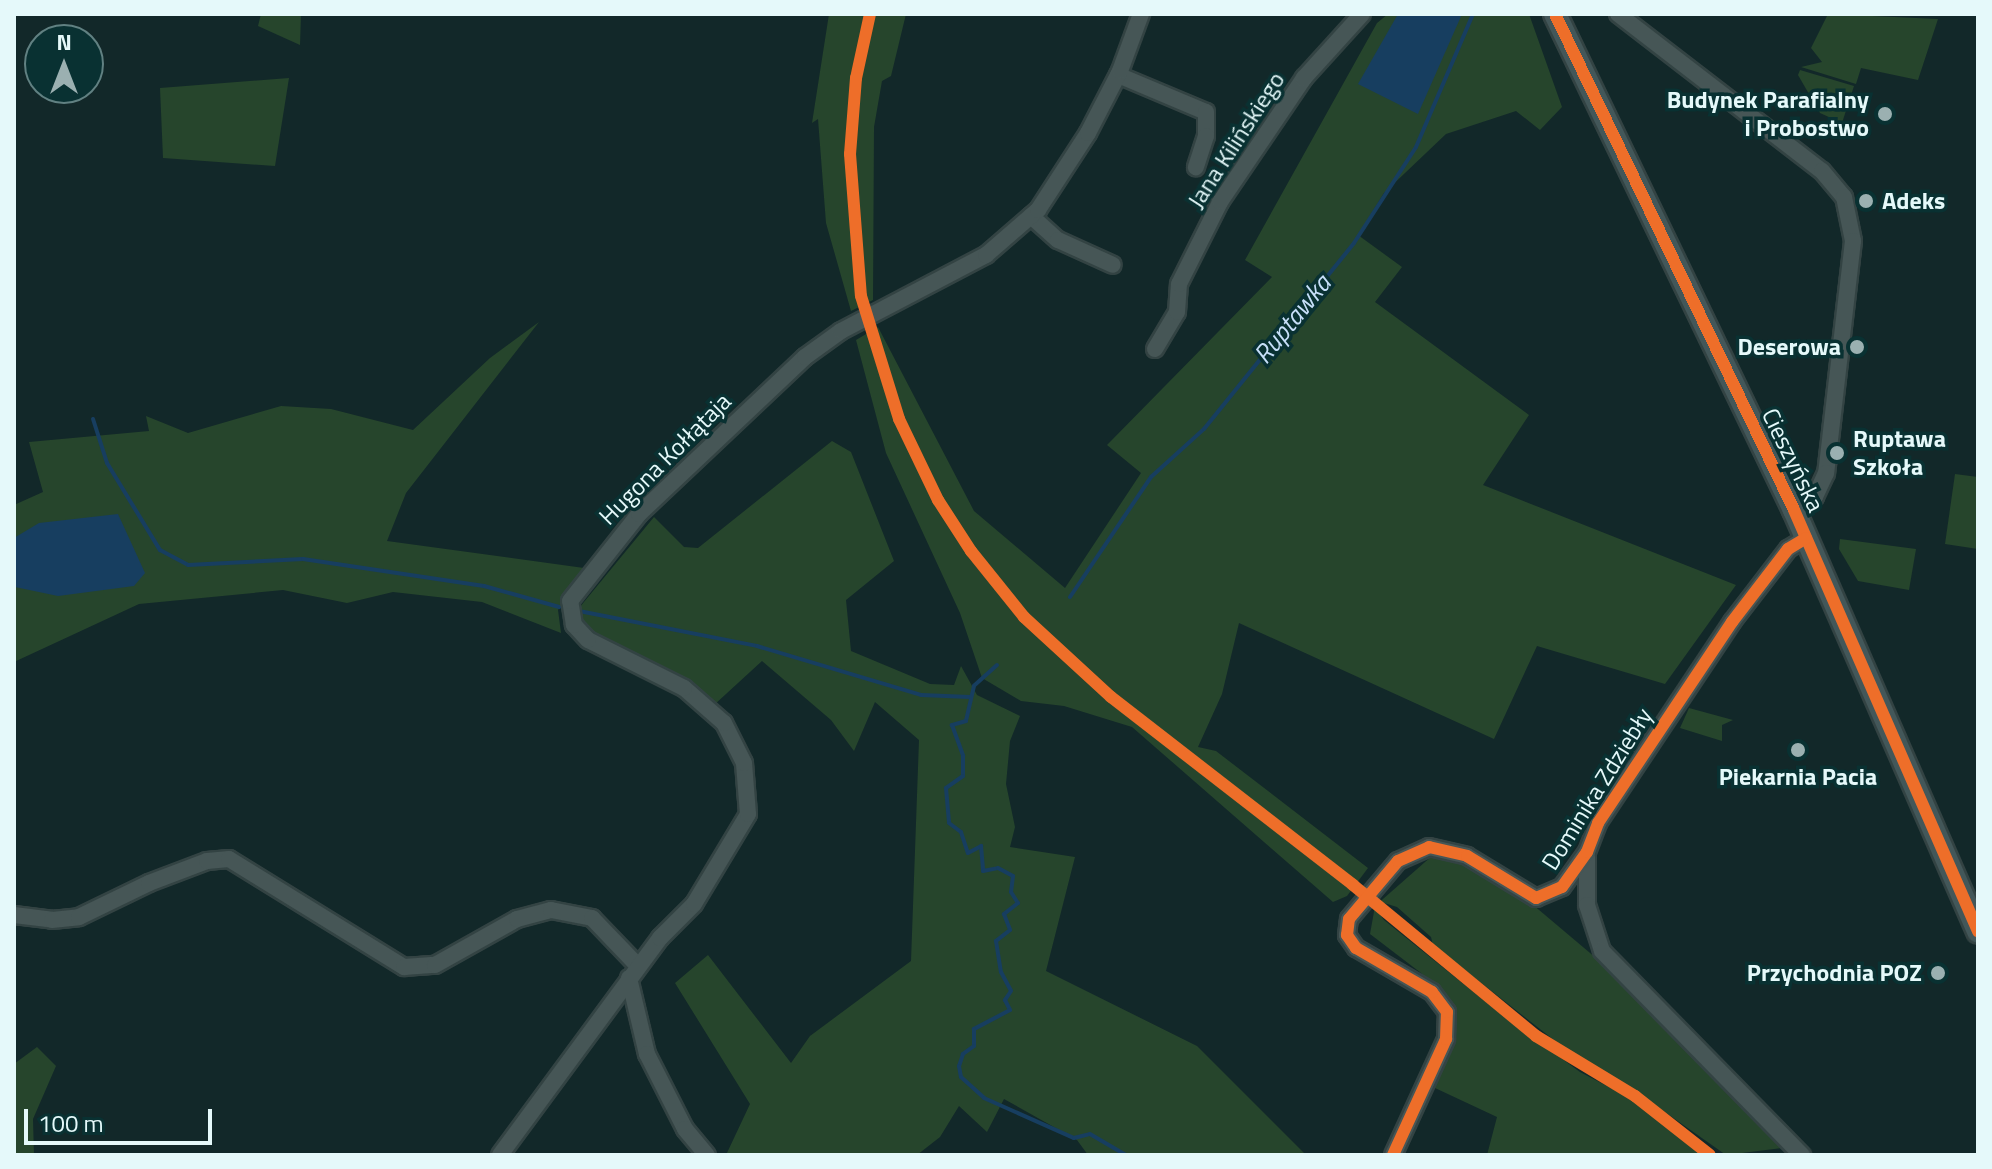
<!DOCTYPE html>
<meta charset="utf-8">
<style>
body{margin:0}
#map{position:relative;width:1992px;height:1169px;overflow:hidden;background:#122829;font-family:"Titillium Web",sans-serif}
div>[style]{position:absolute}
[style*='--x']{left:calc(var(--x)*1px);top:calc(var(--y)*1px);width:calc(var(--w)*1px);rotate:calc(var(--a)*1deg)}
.green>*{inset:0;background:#26452c}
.water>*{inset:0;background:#173e60}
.stream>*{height:4px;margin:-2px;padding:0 2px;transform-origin:2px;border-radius:2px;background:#173e60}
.roads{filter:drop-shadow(2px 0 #334343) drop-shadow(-2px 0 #334343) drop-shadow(0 2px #334343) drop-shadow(0 -2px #334343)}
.minor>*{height:16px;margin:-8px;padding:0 8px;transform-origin:8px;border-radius:8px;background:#465656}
.major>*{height:22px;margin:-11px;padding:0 11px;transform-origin:11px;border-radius:11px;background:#435759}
.cycleway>*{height:12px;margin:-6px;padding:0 6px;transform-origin:6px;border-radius:6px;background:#ee6e29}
.dots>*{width:22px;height:22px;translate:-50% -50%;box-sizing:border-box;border:4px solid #093132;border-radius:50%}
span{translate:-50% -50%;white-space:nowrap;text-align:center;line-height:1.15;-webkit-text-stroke:7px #093132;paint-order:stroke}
.poi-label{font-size:24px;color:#e5f9fa;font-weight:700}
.right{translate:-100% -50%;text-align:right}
.left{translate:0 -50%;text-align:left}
.street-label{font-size:24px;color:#e5f9fa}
.water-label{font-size:26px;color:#c7dff9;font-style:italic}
.frame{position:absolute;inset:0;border:16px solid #e5f9fa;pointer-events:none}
.north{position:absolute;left:24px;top:24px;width:80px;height:80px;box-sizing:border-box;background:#093132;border:2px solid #618182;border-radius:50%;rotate:0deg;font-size:22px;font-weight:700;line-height:32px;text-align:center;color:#e5f9fa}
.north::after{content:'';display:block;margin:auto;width:28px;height:36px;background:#9bb0b1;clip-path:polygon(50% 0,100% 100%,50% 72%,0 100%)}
.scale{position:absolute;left:24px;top:1109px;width:188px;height:36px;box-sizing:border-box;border:4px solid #e5f9fa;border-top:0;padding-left:10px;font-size:24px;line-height:28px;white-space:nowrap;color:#e5f9fa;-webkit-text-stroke:6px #093132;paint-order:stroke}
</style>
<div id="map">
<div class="green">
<div style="clip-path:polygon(261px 14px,301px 14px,300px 45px,258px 26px)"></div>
<div style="clip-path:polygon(829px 14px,906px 14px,891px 76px,882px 81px,874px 127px,873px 300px,851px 311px,826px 223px,818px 119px,812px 123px)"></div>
<div style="clip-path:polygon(1388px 14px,1529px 14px,1562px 107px,1540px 130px,1516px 111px,1446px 134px,1384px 193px,1358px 235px,1402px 267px,1375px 302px,1529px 415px,1483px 485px,1736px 585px,1665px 684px,1537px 646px,1494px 739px,1239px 623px,1222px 694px,1198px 747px,1216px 751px,1368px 868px,1347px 896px,1333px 902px,1132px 727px,1064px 706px,1021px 701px,982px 678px,960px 613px,886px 453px,856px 340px,878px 327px,974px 511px,1065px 588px,1141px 473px,1107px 445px,1272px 277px,1245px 260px,1377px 23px)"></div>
<div style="clip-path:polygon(1828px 14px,1938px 19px,1918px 80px,1861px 68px,1856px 84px,1801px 67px,1822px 62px,1811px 48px)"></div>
<div style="clip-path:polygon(1800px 70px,1854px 86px,1842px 123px,1820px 113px,1798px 75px)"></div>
<div style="clip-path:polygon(289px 78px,275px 166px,163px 158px,160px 88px)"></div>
<div style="clip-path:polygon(539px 322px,406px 493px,387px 541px,584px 568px,558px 610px,561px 633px,482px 602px,393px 592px,347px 603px,283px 590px,139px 604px,14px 662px,14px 505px,43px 492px,29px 442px,149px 431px,146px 416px,188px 433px,281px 406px,331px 409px,413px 430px,490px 358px)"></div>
<div style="clip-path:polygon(832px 441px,851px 452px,894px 561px,846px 600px,851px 651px,930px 684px,954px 685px,961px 666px,977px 695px,1020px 716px,1010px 741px,1006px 784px,1015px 827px,1010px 847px,1075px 857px,1046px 971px,1197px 1046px,1306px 1155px,1088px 1155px,1077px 1140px,1004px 1099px,987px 1132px,959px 1106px,940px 1137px,917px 1155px,726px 1155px,750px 1104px,675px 983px,708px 955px,791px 1063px,810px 1036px,911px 961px,919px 740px,875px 702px,854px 751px,831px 720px,762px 661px,714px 705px,698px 688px,581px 628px,579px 608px,654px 517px,684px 547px,698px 548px)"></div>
<div style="clip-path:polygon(1955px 474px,1978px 477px,1978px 549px,1945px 544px)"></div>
<div style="clip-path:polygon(1840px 539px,1916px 549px,1909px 590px,1858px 581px,1839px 549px)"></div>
<div style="clip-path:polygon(1689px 708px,1733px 720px,1722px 725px,1722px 741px,1680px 728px)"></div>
<div style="clip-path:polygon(1433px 855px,1467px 864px,1532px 904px,1596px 958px,1783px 1148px,1726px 1155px,1635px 1091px,1573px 1055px,1433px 945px,1431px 937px,1397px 907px,1384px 903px,1378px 912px,1384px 920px,1497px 1011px,1580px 1072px,1630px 1098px,1702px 1155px,1487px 1155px,1497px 1117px,1435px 1088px,1456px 1011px,1421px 973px,1370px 934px,1375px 906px)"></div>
<div style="clip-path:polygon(37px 1047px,56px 1066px,33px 1119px,34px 1155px,14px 1155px,14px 1064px)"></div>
</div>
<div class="water">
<div style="clip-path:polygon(1398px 14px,1462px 14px,1418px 114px,1358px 84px)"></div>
<div style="clip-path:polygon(118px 514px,145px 573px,134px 586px,58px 596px,15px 587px,14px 538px,39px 523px)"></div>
</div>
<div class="stream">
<div style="--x:93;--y:419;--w:46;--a:72.3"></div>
<div style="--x:107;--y:463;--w:102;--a:58.7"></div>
<div style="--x:160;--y:550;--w:32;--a:28"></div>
<div style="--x:188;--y:565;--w:115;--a:-3"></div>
<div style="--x:303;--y:559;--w:183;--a:8.5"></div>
<div style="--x:484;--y:586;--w:78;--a:15.6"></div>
<div style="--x:1070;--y:597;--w:145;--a:-56"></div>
<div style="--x:1151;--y:477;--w:72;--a:-42.2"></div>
<div style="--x:1204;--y:429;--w:239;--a:-51.1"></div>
<div style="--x:1354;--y:243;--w:114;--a:-57.1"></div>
<div style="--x:1416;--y:147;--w:145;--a:-66.8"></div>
<div style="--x:579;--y:611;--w:181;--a:11.1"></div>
<div style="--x:757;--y:646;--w:171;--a:16.6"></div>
<div style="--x:921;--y:695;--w:49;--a:2.3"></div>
<div style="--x:997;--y:665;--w:31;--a:138"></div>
<div style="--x:974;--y:686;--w:36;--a:103"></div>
<div style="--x:966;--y:721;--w:15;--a:164"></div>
<div style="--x:952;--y:725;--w:33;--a:70"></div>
<div style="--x:963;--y:756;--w:20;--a:90"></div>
<div style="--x:963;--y:776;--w:21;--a:145"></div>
<div style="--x:946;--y:788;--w:35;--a:85"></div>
<div style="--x:949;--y:823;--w:15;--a:37"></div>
<div style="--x:961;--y:832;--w:22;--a:72"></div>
<div style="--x:968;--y:853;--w:15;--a:-28"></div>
<div style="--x:981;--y:846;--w:25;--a:85"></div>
<div style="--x:983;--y:871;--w:15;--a:-11"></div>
<div style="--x:998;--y:868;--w:17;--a:28"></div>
<div style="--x:1013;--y:876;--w:16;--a:97"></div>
<div style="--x:1011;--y:892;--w:13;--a:58"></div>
<div style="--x:1018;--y:903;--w:18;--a:142"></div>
<div style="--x:1004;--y:914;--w:17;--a:69"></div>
<div style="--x:1010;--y:930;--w:18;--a:142"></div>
<div style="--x:996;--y:941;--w:31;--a:81"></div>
<div style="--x:1001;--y:972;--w:21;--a:62"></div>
<div style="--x:1011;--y:991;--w:11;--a:124"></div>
<div style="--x:1005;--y:1000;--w:11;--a:63"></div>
<div style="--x:1010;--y:1010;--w:41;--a:152.2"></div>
<div style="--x:974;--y:1029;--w:17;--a:90"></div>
<div style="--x:974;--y:1046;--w:14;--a:144"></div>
<div style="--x:963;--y:1054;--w:13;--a:108"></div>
<div style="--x:959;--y:1066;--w:11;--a:80"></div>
<div style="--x:961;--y:1077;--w:31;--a:42"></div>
<div style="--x:984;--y:1098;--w:98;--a:24"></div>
<div style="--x:1074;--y:1138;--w:16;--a:-14"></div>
<div style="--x:1090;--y:1134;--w:42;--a:30.3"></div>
</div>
<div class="roads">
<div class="minor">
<div style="--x:1618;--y:14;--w:257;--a:37.6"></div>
<div style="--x:1822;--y:171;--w:34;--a:50"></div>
<div style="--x:1844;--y:197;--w:45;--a:78.4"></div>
<div style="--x:1853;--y:241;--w:234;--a:96.6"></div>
<div style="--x:1826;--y:473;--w:26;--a:115"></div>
<div style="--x:1815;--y:497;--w:25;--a:148"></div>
<div style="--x:1118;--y:75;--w:95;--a:22.8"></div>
<div style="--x:1206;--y:112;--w:24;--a:90"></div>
<div style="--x:1206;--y:136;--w:33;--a:108"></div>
<div style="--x:1031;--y:216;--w:36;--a:42"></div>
<div style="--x:1058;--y:240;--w:60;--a:24.4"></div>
<div style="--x:1155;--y:349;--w:43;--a:-59.3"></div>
<div style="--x:1177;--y:312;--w:28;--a:-86"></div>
<div style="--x:1179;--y:284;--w:92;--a:-63.4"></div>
<div style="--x:1220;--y:202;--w:150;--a:-55.9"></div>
<div style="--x:1304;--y:78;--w:86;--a:-47.8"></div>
<div style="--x:1587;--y:857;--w:48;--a:90"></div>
<div style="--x:1587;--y:905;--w:48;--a:71.9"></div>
<div style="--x:1602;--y:951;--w:286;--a:45.6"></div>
<div style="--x:14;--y:915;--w:38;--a:7"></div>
<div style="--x:52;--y:920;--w:27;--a:-6"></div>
<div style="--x:79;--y:917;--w:78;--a:-25.9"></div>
<div style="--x:149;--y:883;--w:62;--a:-20.8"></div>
<div style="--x:207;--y:861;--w:22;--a:-5"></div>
<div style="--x:229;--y:859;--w:206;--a:31.7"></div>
<div style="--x:404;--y:967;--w:31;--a:-4"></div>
<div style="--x:435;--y:965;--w:94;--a:-29.3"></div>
<div style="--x:517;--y:919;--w:35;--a:-15"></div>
<div style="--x:551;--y:910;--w:42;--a:11"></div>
<div style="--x:592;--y:918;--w:66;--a:46.2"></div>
<div style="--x:629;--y:978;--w:78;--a:76.7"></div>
<div style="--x:647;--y:1054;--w:84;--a:63.1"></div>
<div style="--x:685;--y:1129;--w:34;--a:50"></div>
<div style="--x:500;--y:1155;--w:270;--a:-53.6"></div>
<div style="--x:660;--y:938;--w:48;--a:-45"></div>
<div style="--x:694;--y:904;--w:105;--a:-59"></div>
<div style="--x:748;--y:814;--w:51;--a:-94.5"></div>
<div style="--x:744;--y:763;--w:45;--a:-116.6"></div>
<div style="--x:724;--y:723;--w:53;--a:-138.8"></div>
<div style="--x:684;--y:688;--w:107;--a:-153.4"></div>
<div style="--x:588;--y:640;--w:21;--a:-133"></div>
<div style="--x:574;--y:625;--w:24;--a:-99"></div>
<div style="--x:570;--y:601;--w:111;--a:-51.6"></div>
<div style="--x:639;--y:514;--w:228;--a:-43.4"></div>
<div style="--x:805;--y:357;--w:44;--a:-35.8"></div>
<div style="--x:841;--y:331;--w:164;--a:-27.7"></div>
<div style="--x:986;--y:255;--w:69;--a:-40.9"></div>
<div style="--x:1038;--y:210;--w:92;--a:-57"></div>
<div style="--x:1088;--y:133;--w:70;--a:-62.7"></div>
<div style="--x:1120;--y:71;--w:61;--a:-69.8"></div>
<div style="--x:1393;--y:1155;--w:128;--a:-65.4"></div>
<div style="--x:1446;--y:1039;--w:27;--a:-88"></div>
<div style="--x:1447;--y:1012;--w:25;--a:-127"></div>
<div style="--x:1432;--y:992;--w:88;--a:-149.9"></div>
<div style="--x:1356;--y:948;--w:16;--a:-125"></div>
<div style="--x:1347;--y:935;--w:16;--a:-83"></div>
<div style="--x:1349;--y:919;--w:76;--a:-49.8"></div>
<div style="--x:1398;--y:861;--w:34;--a:-24"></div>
<div style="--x:1429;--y:847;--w:39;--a:13"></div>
<div style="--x:1467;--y:856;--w:81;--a:31.3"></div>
<div style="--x:1536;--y:898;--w:28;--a:-23"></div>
<div style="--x:1562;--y:887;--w:43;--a:-54.5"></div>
<div style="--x:1587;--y:852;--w:31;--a:-69"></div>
<div style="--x:1598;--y:823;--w:242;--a:-56.3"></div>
<div style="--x:1732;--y:622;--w:92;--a:-52.5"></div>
<div style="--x:1788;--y:549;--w:21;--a:-31"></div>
</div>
<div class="major">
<div style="--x:1555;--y:14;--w:551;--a:64.27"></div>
<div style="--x:1794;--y:510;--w:460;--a:66.4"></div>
</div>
</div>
<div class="cycleway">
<div style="--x:870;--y:14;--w:66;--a:102.3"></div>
<div style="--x:856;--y:78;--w:76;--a:94.5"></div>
<div style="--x:850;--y:154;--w:142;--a:85.6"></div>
<div style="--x:861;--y:296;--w:129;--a:72.8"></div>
<div style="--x:899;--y:419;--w:90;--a:64.3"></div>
<div style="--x:938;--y:500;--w:61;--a:57.1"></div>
<div style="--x:971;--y:551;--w:85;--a:51.2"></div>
<div style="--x:1024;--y:617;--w:118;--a:42.6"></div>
<div style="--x:1111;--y:697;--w:306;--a:37.8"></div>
<div style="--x:1353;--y:885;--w:237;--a:39.5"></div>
<div style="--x:1536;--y:1036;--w:116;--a:31.2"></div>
<div style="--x:1635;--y:1096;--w:95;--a:38.2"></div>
<div style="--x:1555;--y:14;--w:551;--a:64.27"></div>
<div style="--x:1794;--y:510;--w:460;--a:66.4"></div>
<div style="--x:1393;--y:1155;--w:128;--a:-65.4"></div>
<div style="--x:1446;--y:1039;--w:27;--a:-88"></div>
<div style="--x:1447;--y:1012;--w:25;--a:-127"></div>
<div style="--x:1432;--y:992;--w:88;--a:-149.9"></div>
<div style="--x:1356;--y:948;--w:16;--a:-125"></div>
<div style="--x:1347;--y:935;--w:16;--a:-83"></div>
<div style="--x:1349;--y:919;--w:76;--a:-49.8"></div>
<div style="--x:1398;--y:861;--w:34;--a:-24"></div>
<div style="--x:1429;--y:847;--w:39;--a:13"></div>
<div style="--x:1467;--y:856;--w:81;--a:31.3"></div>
<div style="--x:1536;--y:898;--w:28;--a:-23"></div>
<div style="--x:1562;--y:887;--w:43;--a:-54.5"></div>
<div style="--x:1587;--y:852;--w:31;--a:-69"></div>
<div style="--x:1598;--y:823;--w:242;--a:-56.3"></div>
<div style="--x:1732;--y:622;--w:92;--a:-52.5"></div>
<div style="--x:1788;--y:549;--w:21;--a:-31"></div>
</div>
<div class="dots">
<div style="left:1885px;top:114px;background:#9bb0b1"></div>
<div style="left:1866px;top:201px;background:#9bb0b1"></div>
<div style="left:1857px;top:347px;background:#9bb0b1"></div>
<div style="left:1837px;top:453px;background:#9bb0b1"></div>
<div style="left:1798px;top:750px;background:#9bb0b1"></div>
<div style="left:1938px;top:973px;background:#9bb0b1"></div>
</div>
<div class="poi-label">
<span class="right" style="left:1869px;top:114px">Budynek Parafialny<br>i Probostwo</span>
<span class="left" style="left:1882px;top:201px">Adeks</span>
<span class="right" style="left:1841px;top:347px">Deserowa</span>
<span class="left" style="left:1853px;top:453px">Ruptawa<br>Szkoła</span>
<span style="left:1798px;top:777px">Piekarnia Pacia</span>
<span class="right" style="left:1922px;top:973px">Przychodnia POZ</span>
</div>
<div class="street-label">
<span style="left:1236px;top:140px;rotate:-57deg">Jana Kilińskiego</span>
<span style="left:665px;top:459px;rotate:-45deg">Hugona Kołłątaja</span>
<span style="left:1793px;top:460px;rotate:64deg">Cieszyńska</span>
<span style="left:1597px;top:789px;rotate:-58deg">Dominika Zdziebły</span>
</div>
<div class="water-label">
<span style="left:1292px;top:319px;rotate:-51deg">Ruptawka</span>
</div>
<div class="frame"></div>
<div class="north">N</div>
<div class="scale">100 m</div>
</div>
